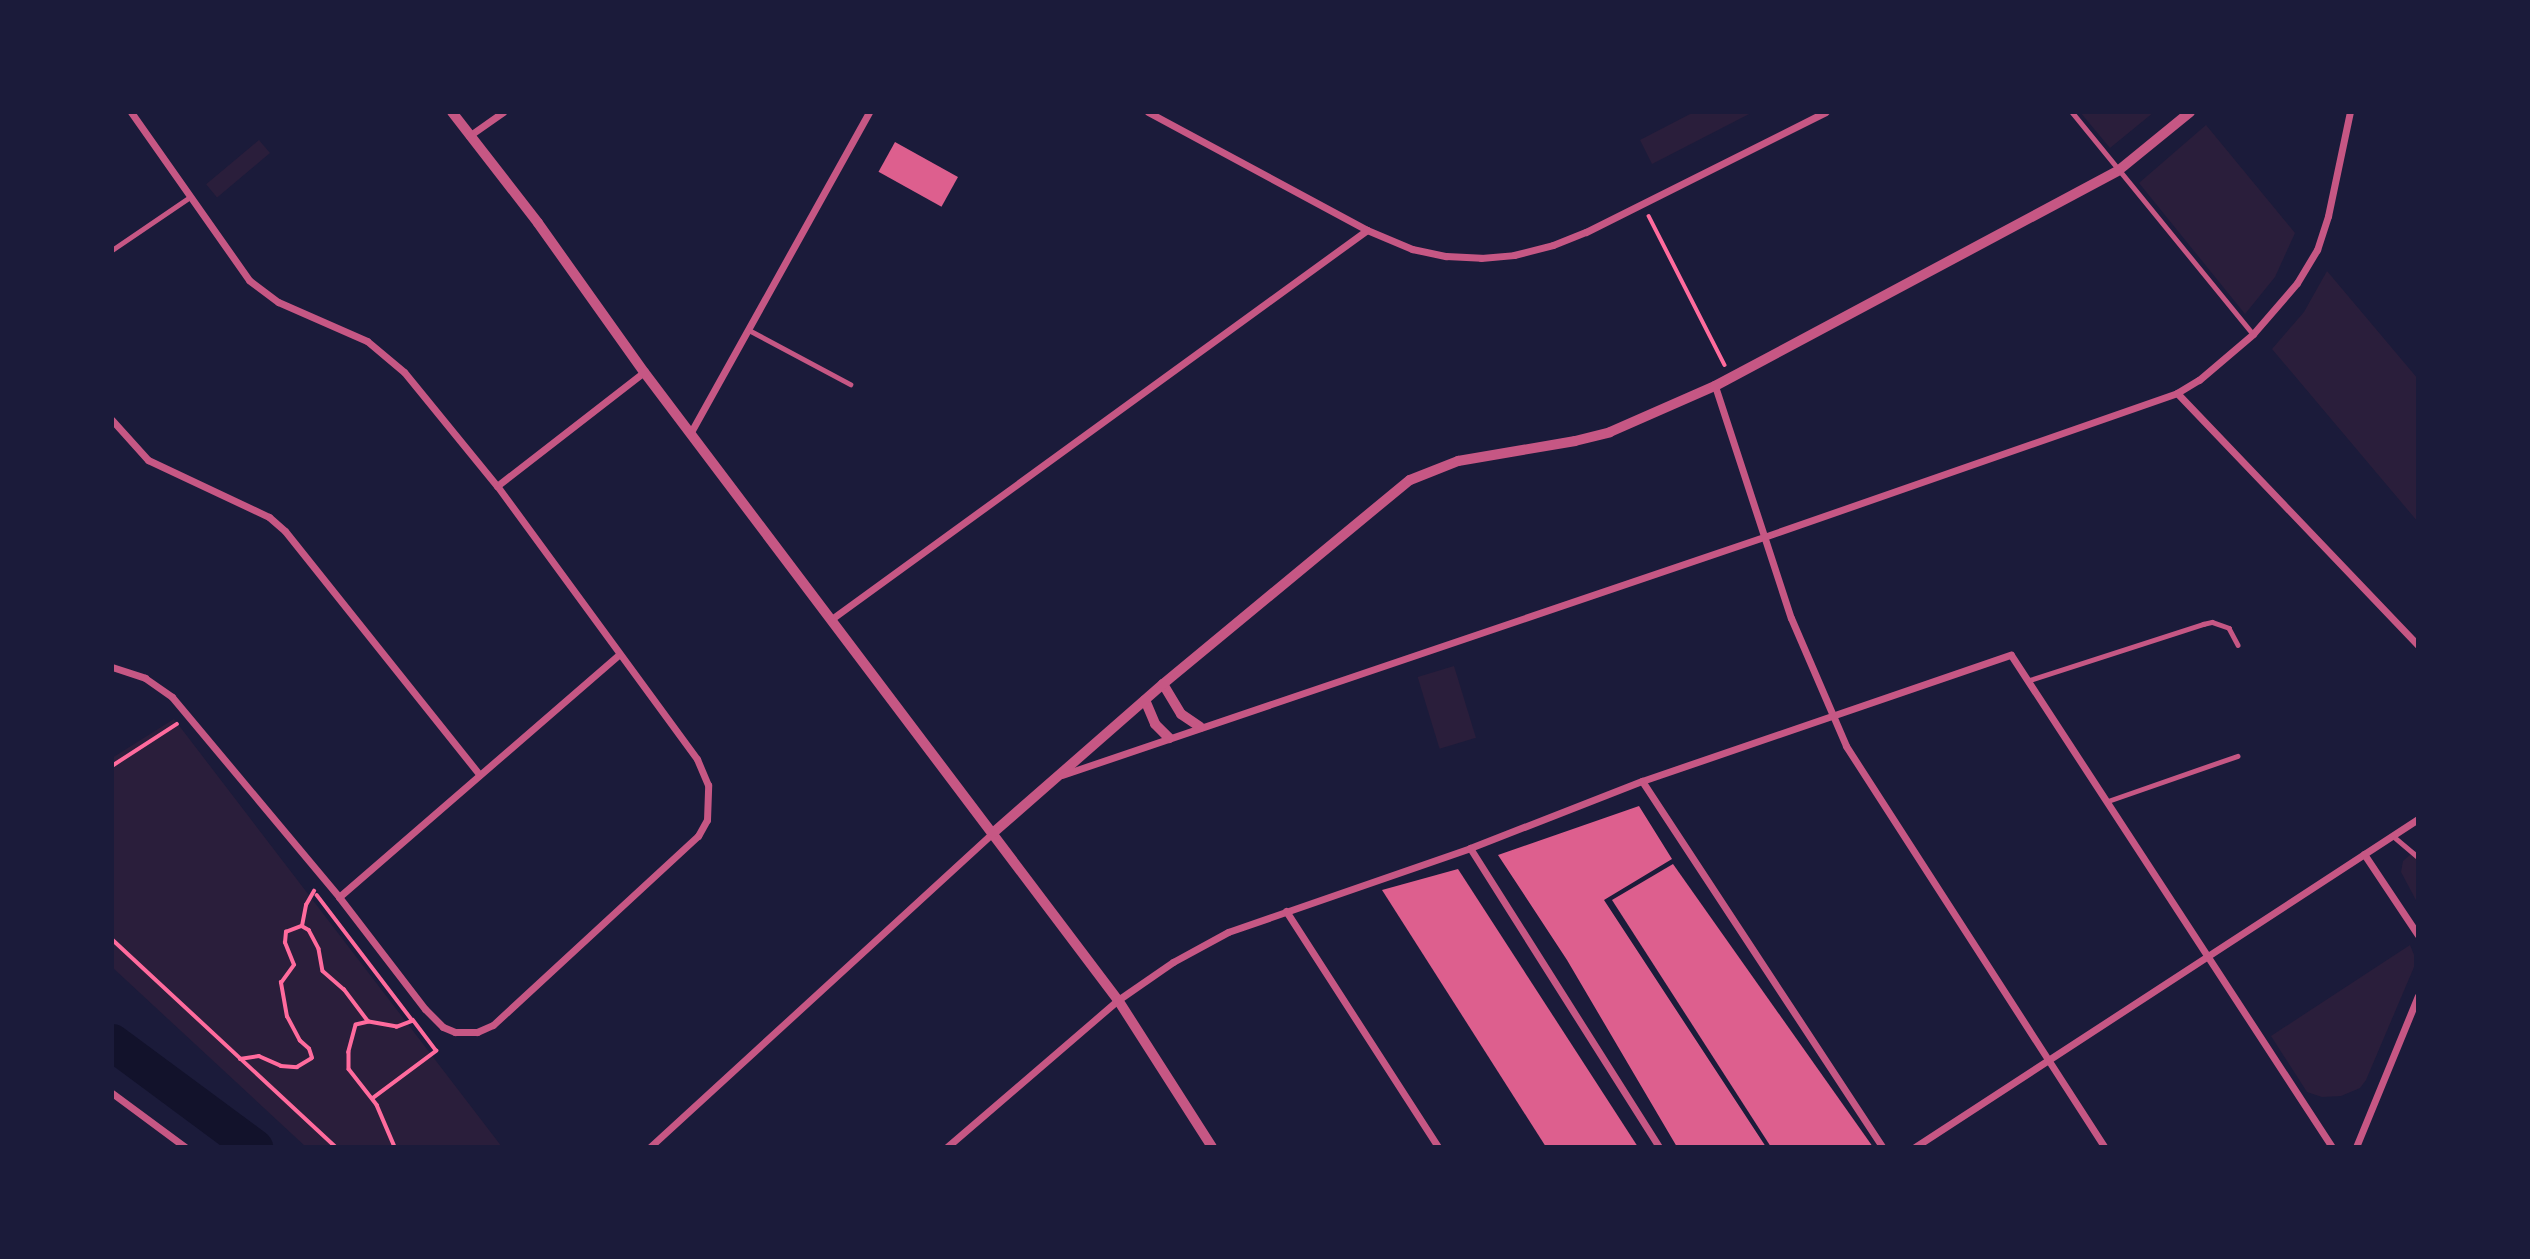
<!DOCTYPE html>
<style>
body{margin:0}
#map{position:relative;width:2530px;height:1259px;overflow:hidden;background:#1b1b3a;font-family:Poppins,sans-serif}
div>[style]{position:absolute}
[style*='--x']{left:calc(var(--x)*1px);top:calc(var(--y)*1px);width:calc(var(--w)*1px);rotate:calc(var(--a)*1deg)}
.green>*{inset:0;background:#2a1e3b;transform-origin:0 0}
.river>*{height:37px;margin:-18.5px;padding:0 18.5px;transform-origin:18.5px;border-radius:18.5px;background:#12122b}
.building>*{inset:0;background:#dd5f8e;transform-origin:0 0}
.path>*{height:3.5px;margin:-1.75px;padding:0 1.75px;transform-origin:1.75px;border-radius:1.75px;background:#ff6b9d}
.service>*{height:4.5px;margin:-2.25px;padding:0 2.25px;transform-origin:2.25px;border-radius:2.25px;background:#c65784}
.minor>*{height:7px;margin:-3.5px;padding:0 3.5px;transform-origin:3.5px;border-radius:3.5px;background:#c65784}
.tertiary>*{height:10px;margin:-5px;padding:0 5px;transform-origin:5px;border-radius:5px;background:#c65784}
span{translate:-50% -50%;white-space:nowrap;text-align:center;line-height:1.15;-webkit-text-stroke:7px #1b1b3a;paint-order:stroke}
.frame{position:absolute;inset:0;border:114px solid #1b1b3a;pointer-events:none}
</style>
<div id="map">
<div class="green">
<div style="clip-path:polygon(1694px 112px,1753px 112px,1652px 164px,1640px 140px)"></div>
<div style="clip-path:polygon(2080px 112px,2154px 112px,2110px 148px)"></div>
<div style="clip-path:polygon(2206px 125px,2295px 233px,2275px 277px,2245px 314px,2139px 183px)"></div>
<div style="left:259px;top:140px;width:17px;height:69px;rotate:50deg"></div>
<div style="clip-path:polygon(2327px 271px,2418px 379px,2418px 522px,2272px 349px,2304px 312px)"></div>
<div style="left:1454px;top:666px;width:75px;height:38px;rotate:73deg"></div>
<div style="clip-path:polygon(174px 719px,502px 1147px,306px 1147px,112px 967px,112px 758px)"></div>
<div style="clip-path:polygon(2418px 848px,2418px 904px,2401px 872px,2403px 861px)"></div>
<div style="clip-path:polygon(2410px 945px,2414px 955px,2414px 967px,2366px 1080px,2360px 1088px,2341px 1096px,2322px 1097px,2307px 1092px,2271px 1036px)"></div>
</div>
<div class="river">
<div style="--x:112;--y:1042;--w:177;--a:36.5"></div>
</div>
<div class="building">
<div style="left:895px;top:142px;width:72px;height:34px;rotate:29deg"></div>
<div style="clip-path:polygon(1639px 806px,1672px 859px,1604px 900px,1766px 1147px,1677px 1147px,1567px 960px,1498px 855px)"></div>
<div style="clip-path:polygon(1673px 864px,1873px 1147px,1771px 1147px,1612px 900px)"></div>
<div style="clip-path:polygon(1458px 869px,1638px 1147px,1546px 1147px,1382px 890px)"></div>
</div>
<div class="path">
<div style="--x:1649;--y:216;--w:167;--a:63"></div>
<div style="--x:112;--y:766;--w:77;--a:-32.9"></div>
<div style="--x:317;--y:895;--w:158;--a:52.7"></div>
<div style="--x:413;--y:1021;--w:17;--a:159"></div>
<div style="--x:397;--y:1027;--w:28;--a:-170"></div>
<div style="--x:369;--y:1022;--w:13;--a:167"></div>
<div style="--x:356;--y:1025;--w:28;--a:105"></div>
<div style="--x:349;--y:1052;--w:17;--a:90"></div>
<div style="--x:349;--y:1069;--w:46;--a:52.1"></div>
<div style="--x:377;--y:1105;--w:46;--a:66.8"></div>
<div style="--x:302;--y:926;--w:8;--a:30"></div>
<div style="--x:309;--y:930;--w:21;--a:62"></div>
<div style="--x:319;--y:949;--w:22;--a:80"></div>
<div style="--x:323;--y:971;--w:28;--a:41"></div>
<div style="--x:344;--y:989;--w:40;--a:53"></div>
<div style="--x:112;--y:939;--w:306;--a:42.9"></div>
<div style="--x:240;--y:1059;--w:19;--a:-9"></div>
<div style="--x:259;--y:1056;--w:24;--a:24"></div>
<div style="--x:281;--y:1066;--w:16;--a:4"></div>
<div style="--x:297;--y:1067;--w:17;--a:-31"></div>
<div style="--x:312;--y:1058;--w:9;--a:-108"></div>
<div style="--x:309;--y:1049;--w:12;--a:-138"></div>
<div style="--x:300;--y:1041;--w:27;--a:-118"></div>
<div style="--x:287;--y:1017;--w:35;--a:-100"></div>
<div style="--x:281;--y:983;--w:22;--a:-54"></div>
<div style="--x:294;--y:965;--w:24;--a:-112"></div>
<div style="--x:285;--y:943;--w:11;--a:-85"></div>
<div style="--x:286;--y:932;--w:17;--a:-21"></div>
<div style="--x:302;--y:926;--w:21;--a:-79"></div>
<div style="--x:306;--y:905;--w:16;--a:-60"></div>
<div style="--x:373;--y:1098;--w:79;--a:-36.7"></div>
<div style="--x:436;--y:1051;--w:38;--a:-127"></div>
</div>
<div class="service">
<div style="--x:2072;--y:112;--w:286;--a:50.8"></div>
<div style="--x:112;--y:250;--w:94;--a:-34.2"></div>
<div style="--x:749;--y:330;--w:115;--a:28.1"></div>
<div style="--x:2030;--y:680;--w:182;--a:-17.9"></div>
<div style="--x:2203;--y:624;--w:9;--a:-13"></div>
<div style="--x:2212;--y:622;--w:18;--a:19"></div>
<div style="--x:2229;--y:628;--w:19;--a:62"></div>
<div style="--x:2108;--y:801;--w:137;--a:-19.2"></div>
<div style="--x:2393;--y:836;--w:33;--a:40"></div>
</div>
<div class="minor">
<div style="--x:1148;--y:112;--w:249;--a:28.3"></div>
<div style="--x:1367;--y:230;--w:49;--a:22.9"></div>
<div style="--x:1412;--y:249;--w:35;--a:12"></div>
<div style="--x:1446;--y:256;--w:35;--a:3"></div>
<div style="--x:1481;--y:258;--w:33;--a:-5"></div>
<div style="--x:1514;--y:255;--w:40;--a:-14.4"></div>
<div style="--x:1553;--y:245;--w:35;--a:-22"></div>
<div style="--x:1586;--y:232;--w:268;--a:-26.6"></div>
<div style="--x:469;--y:136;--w:42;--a:-35.2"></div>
<div style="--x:1715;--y:386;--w:244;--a:71.9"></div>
<div style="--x:1791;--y:618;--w:139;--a:66.7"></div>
<div style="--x:1846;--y:746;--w:477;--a:57.2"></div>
<div style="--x:2177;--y:393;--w:349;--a:46.3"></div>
<div style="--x:112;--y:420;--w:54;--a:48"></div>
<div style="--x:148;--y:460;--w:134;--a:25.2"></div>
<div style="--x:269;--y:517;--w:21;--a:41"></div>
<div style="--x:285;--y:531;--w:312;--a:51.4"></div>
<div style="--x:691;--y:432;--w:366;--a:-60.9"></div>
<div style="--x:497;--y:486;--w:186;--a:-37.8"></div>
<div style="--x:833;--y:618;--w:660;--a:-36"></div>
<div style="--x:112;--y:667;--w:35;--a:18"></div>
<div style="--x:145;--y:678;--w:33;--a:35"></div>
<div style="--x:172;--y:697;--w:261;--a:50.1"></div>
<div style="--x:339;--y:897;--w:141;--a:52.5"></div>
<div style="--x:425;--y:1009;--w:25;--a:45"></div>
<div style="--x:443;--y:1027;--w:13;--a:23"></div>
<div style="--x:455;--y:1032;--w:22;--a:0"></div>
<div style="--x:477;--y:1032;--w:17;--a:-24"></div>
<div style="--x:493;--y:1025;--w:279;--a:-42.7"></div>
<div style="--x:698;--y:836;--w:18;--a:-61"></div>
<div style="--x:707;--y:820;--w:35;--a:-88"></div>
<div style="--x:708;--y:785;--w:28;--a:-113"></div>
<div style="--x:697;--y:759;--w:338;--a:-126.2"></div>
<div style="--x:497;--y:486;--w:147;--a:-129.2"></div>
<div style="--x:404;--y:372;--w:48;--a:-140"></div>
<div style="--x:367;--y:341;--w:97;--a:-156.3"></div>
<div style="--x:278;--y:302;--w:36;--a:-143"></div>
<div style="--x:249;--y:280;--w:205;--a:-125.1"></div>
<div style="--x:1062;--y:775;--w:741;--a:-18.73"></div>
<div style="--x:1764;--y:537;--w:437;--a:-19.2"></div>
<div style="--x:2177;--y:393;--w:26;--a:-31"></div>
<div style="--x:2199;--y:380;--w:71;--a:-40.4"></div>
<div style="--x:2253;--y:334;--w:67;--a:-49.2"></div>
<div style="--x:2297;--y:283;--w:39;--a:-59"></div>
<div style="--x:2317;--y:250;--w:36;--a:-72"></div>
<div style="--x:2328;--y:216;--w:106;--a:-78.1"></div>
<div style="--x:1642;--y:781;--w:438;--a:56.7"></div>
<div style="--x:1470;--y:848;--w:354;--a:57.7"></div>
<div style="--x:2364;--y:854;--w:97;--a:56.3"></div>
<div style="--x:339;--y:897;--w:371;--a:-40.9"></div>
<div style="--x:1286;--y:911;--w:281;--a:57.2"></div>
<div style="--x:112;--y:1093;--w:91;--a:36.5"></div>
<div style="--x:650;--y:1147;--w:466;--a:-42.5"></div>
<div style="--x:947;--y:1147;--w:225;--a:-40.7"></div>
<div style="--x:1118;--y:1000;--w:67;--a:-34.6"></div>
<div style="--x:1173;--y:962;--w:63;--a:-28.6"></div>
<div style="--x:1228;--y:932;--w:256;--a:-19.1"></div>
<div style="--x:1470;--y:848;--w:185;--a:-21.3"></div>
<div style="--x:1642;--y:781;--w:390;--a:-18.9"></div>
<div style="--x:2011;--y:655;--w:587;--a:56.88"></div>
<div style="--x:1915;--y:1147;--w:600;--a:-33.11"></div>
<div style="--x:2356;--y:1147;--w:163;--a:-67.7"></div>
</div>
<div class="tertiary">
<div style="--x:452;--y:112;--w:140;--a:52.2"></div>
<div style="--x:538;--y:223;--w:183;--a:54.6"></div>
<div style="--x:644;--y:372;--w:787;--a:52.96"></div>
<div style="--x:1118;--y:1000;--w:174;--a:57.4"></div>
<div style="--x:1163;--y:684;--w:35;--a:59"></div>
<div style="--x:1181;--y:714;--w:23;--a:34"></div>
<div style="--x:1145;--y:700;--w:26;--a:67"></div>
<div style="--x:1155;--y:724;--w:20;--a:45"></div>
<div style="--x:994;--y:832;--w:225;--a:-41.2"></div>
<div style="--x:1163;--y:684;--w:320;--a:-39.6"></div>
<div style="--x:1410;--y:480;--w:52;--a:-21.6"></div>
<div style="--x:1458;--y:461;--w:119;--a:-9.7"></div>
<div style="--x:1575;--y:441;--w:36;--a:-14"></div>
<div style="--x:1610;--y:432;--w:115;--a:-23.7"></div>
<div style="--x:1715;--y:386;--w:458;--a:-28.1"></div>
<div style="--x:2119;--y:170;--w:92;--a:-39.2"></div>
</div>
<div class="frame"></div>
</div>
